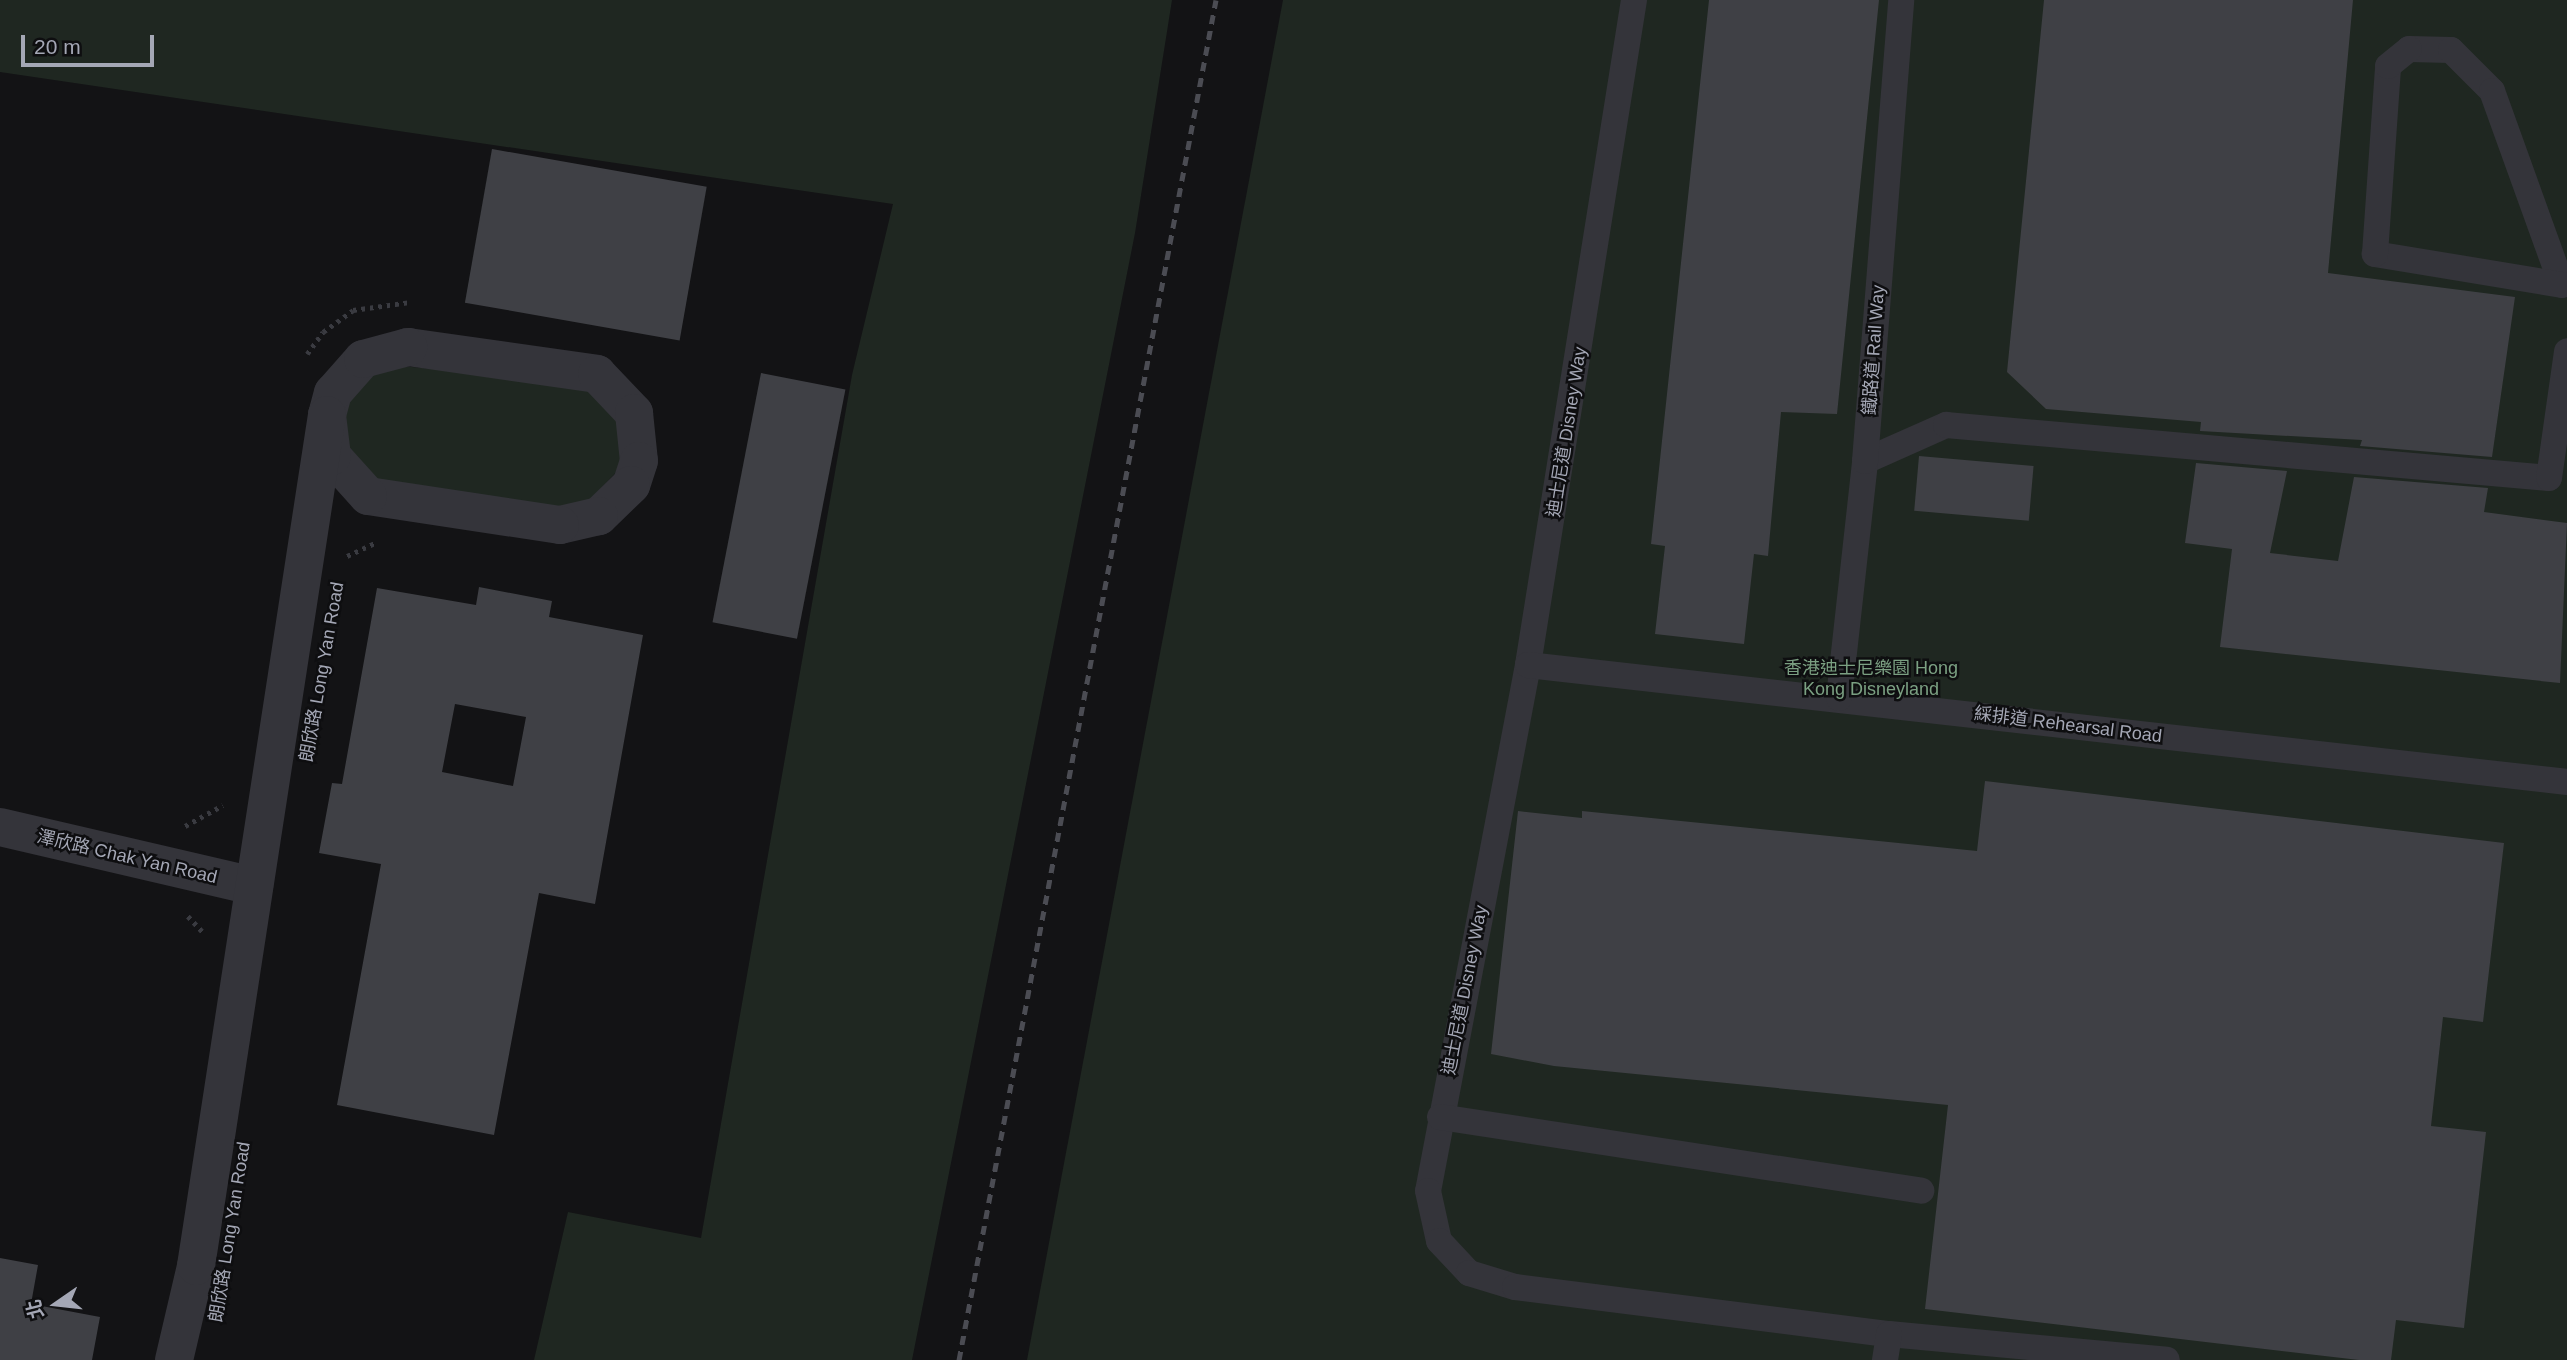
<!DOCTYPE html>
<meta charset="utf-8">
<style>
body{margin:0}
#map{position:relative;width:2567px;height:1360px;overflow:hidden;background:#131315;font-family:Arial,"Noto Sans TC",sans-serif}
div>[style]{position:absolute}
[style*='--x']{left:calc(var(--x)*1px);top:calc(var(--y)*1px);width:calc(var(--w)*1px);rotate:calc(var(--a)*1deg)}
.green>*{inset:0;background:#1f2721}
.building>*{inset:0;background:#3f4045;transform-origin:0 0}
.path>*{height:4.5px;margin-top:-2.25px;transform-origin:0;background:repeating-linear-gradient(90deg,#3a3b41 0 3.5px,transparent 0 8.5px)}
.service>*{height:26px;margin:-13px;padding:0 13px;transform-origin:13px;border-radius:13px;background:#34343a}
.minor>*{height:38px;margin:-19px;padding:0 19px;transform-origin:19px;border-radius:19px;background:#34343a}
.rail>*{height:5px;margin-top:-2.5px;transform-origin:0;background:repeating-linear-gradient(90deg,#4b4c53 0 9px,transparent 0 16px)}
span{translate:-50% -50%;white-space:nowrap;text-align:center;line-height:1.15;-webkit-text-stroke:5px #0e0e10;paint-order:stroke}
.street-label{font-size:18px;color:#a4a7b5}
.park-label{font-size:18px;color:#7ba082}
.north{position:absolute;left:21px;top:1269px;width:70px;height:70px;-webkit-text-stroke:5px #0e0e10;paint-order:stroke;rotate:256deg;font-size:19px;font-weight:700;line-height:28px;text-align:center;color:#a4a7b5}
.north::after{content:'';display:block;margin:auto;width:24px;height:32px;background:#a4a7b5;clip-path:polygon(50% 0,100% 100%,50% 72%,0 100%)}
.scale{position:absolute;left:21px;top:35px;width:133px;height:32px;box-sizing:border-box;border:4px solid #a4a7b5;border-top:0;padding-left:9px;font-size:21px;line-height:24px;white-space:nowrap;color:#a4a7b5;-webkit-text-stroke:5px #0e0e10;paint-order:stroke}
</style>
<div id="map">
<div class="green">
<div style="clip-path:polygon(0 0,1172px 0,1135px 233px,912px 1360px,534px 1360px,568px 1212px,701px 1238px,852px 375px,893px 204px,0 72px)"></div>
<div style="clip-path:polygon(1283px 0,2567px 0,2567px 1360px,1027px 1360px)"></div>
<div style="clip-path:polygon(390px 365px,576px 382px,612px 400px,630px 458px,578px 512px,376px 485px,342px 440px,346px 401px,357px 385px)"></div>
</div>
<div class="building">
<div style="clip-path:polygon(1709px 0,1879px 0,1837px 414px,1781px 412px,1768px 556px,1754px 554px,1744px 644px,1655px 634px,1665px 546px,1651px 544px)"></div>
<div style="clip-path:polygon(2044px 0,2353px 0,2328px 273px,2515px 297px,2492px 457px,2360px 446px,2362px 440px,2200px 431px,2201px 422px,2046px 409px,2007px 372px)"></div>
<div style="left:492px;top:149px;width:218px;height:156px;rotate:10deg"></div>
<div style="left:761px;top:373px;width:86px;height:254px;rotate:11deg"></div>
<div style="left:1919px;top:456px;width:115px;height:55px;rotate:5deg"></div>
<div style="clip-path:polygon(2196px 463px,2287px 471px,2270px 553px,2338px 561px,2354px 477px,2488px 488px,2484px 512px,2567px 523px,2560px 683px,2220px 647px,2232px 549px,2185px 543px)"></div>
<div style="clip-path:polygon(evenodd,479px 587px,552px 601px,549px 617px,643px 635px,595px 904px,539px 893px,494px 1135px,337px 1105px,381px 864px,319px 853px,332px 783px,342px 784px,377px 588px,476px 605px,479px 587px,455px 704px,526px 717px,513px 786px,442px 772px,455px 704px)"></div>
<div style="clip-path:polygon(1985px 781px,2504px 843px,2483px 1022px,2443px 1017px,2431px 1126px,2486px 1132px,2464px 1328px,2396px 1320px,2391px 1360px,2359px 1360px,1925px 1309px,1948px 1105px,1554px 1066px,1491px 1054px,1518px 811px,1582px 818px,1582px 811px,1977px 851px)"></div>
<div style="clip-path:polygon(0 1258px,38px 1265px,31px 1304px,100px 1317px,92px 1360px,0 1360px)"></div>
</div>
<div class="path">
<div style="--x:307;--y:354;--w:27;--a:-54"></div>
<div style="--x:323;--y:332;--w:37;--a:-36"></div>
<div style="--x:353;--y:310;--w:59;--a:-7.9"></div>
<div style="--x:347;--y:556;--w:33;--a:-25"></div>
<div style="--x:185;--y:826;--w:43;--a:-28.9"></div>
<div style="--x:188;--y:916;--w:22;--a:47"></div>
</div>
<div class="service">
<div style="--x:1634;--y:0;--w:673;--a:99.06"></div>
<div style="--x:1528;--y:665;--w:535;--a:100.76"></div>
<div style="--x:1428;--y:1191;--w:51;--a:77.6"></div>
<div style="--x:1439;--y:1241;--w:44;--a:46.8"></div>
<div style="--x:1469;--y:1273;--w:48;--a:16.9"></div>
<div style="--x:1515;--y:1287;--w:377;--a:7.2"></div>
<div style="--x:1889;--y:1334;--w:279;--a:5.3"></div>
<div style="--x:2409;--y:49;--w:42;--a:1.4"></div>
<div style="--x:2451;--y:50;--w:58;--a:45"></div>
<div style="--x:2492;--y:91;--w:206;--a:70.2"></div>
<div style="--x:2562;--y:285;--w:190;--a:-170.6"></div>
<div style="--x:2375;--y:254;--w:188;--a:-86"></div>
<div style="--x:2388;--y:66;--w:27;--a:-39"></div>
<div style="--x:1865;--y:461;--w:89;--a:-24"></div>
<div style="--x:1946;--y:425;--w:605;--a:5.02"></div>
<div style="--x:2549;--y:478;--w:128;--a:-81.9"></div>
<div style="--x:1528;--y:665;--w:1046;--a:6.42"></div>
<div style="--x:1839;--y:698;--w:238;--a:-83.7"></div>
<div style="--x:1865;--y:461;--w:462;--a:-85.5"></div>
<div style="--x:1440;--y:1117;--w:487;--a:8.7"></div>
<div style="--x:1885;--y:1360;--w:26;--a:-81"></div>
</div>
<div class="minor">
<div style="--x:408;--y:347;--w:191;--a:8.1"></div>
<div style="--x:597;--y:374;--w:54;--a:46.5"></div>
<div style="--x:634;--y:413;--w:48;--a:84.1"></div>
<div style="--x:639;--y:461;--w:25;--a:108"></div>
<div style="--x:631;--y:485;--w:45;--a:135.9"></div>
<div style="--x:599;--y:516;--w:40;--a:167"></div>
<div style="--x:560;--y:525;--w:194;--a:-171.4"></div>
<div style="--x:368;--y:496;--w:54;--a:-132"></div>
<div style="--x:332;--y:456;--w:41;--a:-97"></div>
<div style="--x:327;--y:415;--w:23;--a:-75"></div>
<div style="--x:333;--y:393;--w:45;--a:-48.6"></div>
<div style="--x:363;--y:359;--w:47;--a:-14.9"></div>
<div style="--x:0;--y:827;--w:261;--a:13.1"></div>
<div style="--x:174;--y:1360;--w:97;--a:-76.8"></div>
<div style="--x:196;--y:1266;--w:861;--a:-81.25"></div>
</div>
<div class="rail">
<div style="--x:959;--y:1360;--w:1384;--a:-79.3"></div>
</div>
<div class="street-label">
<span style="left:1874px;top:350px;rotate:-86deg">鐵路道 Rail Way</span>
<span style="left:1567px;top:432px;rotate:-81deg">迪士尼道 Disney Way</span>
<span style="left:322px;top:672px;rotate:-80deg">朗欣路 Long Yan Road</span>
<span style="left:2068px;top:725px;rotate:7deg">綵排道 Rehearsal Road</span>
<span style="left:127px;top:857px;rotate:13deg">澤欣路 Chak Yan Road</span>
<span style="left:1465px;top:990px;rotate:-79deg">迪士尼道 Disney Way</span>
<span style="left:230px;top:1232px;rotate:-81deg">朗欣路 Long Yan Road</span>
</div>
<div class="park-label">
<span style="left:1871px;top:679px">香港迪士尼樂園 Hong<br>Kong Disneyland</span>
</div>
<div class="north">北</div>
<div class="scale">20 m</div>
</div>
